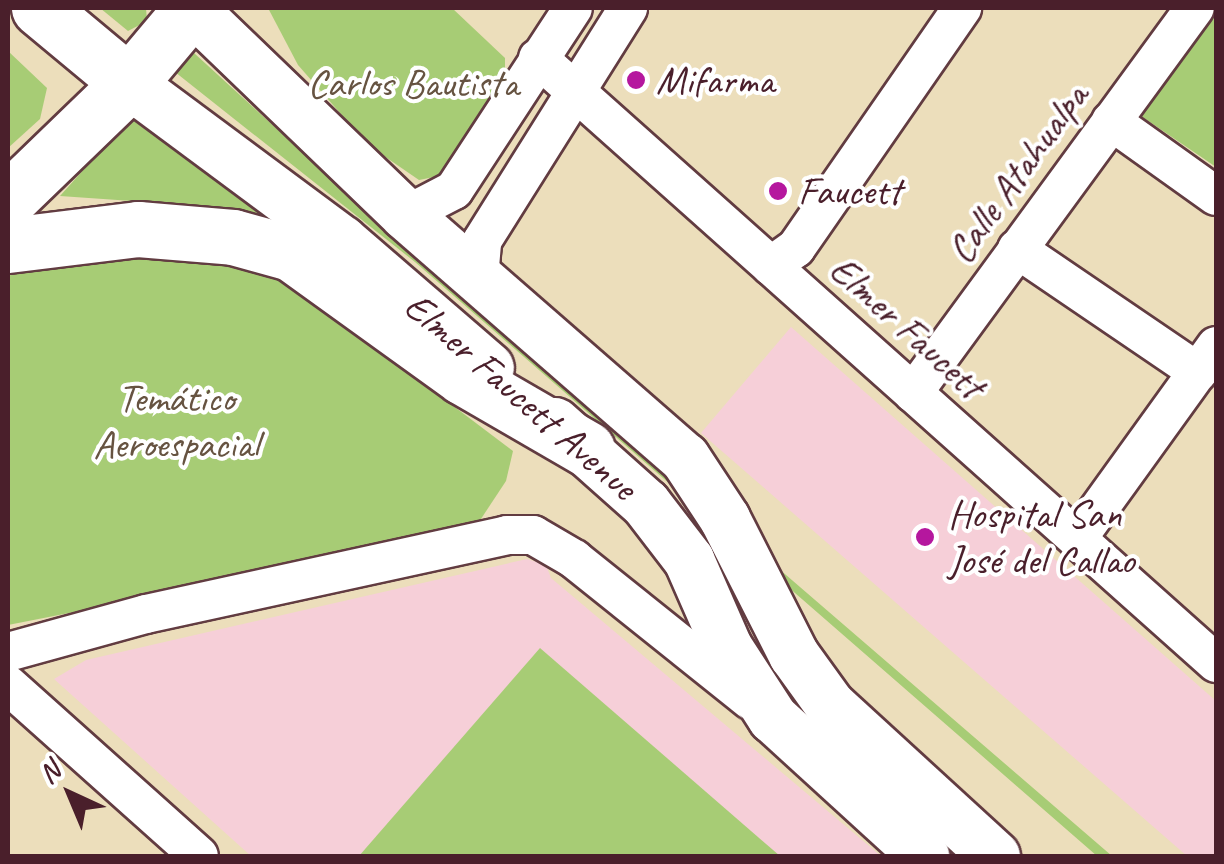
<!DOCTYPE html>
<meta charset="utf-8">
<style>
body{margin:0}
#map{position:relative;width:1224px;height:864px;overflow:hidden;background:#ecdebb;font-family:Caveat,sans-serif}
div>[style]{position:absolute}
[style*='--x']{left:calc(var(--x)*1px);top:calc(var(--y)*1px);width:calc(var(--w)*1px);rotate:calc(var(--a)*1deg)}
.built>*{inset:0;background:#f6cfd8}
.green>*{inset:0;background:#a7cc75}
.roads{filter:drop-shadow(2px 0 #623c41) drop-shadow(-2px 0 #623c41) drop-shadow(0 2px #623c41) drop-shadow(0 -2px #623c41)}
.minor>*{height:38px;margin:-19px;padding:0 19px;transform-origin:19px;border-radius:19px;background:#fff}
.major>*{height:50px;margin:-25px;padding:0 25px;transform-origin:25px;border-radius:25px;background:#fff}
.highway>*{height:55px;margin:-27.5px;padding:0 27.5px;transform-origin:27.5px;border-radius:27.5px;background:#fff}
.dots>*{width:28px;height:28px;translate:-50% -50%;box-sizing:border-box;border:5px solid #fff;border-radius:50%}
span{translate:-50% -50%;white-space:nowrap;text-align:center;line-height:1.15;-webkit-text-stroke:8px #fff;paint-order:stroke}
.poi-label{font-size:40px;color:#4a1f2b}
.left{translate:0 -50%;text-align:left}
.park-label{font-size:40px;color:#665341}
.street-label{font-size:40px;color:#4a1f2b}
.frame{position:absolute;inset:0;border:10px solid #4a1f2b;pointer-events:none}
.north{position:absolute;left:20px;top:744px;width:100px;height:100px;-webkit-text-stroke:8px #fff;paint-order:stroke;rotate:316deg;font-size:28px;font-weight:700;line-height:40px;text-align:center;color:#4a1f2b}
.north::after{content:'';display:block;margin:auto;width:35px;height:45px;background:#4a1f2b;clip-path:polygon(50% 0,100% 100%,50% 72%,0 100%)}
</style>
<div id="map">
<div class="built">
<div style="clip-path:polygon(791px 327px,1216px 701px,1216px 856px,1187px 856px,701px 433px)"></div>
<div style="clip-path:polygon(527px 559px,546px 565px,551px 578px,881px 856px,251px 856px,54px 679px,86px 660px)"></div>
</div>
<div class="green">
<div style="clip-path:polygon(100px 8px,146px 8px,147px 21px,128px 31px)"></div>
<div style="clip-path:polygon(268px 8px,452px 8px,505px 58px,505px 74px,465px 144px,439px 176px,419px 180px,368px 145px,298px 65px)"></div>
<div style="clip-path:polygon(1201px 8px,1216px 8px,1216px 167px,1138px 114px)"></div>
<div style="clip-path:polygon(8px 51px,47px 88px,40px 119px,8px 148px)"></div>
<div style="clip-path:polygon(194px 53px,417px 257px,1112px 856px,1097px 856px,415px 262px,175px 72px)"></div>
<div style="clip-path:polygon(141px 116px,289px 232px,248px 216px,175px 204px,60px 196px,127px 121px)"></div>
<div style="clip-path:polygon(151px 247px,231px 259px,293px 285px,513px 451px,506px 481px,471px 534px,8px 625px,8px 276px,53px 260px)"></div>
<div style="clip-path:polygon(540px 648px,780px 856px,359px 856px)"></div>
</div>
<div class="roads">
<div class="minor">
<div style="--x:538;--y:58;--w:909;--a:41.74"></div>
<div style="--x:1111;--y:121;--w:129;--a:35.5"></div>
<div style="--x:406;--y:215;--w:54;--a:-27.5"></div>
<div style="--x:454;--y:190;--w:217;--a:-56.8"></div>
<div style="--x:1017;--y:249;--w:219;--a:34.2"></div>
<div style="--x:771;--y:266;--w:31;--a:-36"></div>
<div style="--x:796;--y:248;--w:292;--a:-55.3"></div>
<div style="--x:479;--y:278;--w:37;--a:-85"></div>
<div style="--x:482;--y:241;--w:275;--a:-57.9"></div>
<div style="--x:913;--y:393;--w:477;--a:-53.8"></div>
<div style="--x:1077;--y:539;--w:238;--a:-54.2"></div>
<div style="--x:8;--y:652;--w:143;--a:-15.4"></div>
<div style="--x:146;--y:614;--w:370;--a:-12.3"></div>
<div style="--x:507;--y:535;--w:26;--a:0"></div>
<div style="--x:533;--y:535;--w:48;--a:30.3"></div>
<div style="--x:574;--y:559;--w:226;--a:38.7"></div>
<div style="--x:8;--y:685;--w:256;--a:41.8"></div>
</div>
<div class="major">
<div style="--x:192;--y:9;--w:297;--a:43.9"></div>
<div style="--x:406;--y:215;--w:370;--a:41.1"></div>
<div style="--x:685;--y:458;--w:73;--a:56.7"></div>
<div style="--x:725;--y:519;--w:153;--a:63.1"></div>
<div style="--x:794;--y:655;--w:62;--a:54.2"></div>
<div style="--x:830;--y:705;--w:224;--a:42.5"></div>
<div style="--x:129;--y:83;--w:265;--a:36.6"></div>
<div style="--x:342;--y:241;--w:194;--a:40.8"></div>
<div style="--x:555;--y:423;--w:122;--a:41.7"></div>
<div style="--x:646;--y:504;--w:71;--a:52.5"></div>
<div style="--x:689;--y:560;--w:95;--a:66.4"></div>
<div style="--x:727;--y:647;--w:85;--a:57.1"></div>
<div style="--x:773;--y:718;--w:205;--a:42.4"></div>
</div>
<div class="highway">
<div style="--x:39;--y:8;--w:117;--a:39.8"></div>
<div style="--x:8;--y:200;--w:168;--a:-44"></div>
<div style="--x:129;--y:83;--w:98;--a:-50"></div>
<div style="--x:8;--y:245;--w:131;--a:-7"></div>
<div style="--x:138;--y:229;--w:95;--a:4.8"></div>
<div style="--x:233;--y:237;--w:60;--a:15.4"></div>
<div style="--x:291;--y:253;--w:212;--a:35.8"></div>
<div style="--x:463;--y:377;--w:143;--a:30.1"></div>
</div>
</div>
<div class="dots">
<div style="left:636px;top:80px;background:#b5179e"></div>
<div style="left:778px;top:191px;background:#b5179e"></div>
<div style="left:925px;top:537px;background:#b5179e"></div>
</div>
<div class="poi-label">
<span class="left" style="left:656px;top:80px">Mifarma</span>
<span class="left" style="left:798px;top:191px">Faucett</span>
<span class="left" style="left:948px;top:537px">Hospital San<br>José del Callao</span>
</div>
<div class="park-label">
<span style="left:413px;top:83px">Carlos Bautista</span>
<span style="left:176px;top:421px">Temático<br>Aeroespacial</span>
</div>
<div class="street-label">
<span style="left:1017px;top:173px;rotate:-54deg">Calle Atahualpa</span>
<span style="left:907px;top:327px;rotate:42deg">Elmer Faucett</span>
<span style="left:521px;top:396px;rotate:41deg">Elmer Faucett Avenue</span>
</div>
<div class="frame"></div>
<div class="north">N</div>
</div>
